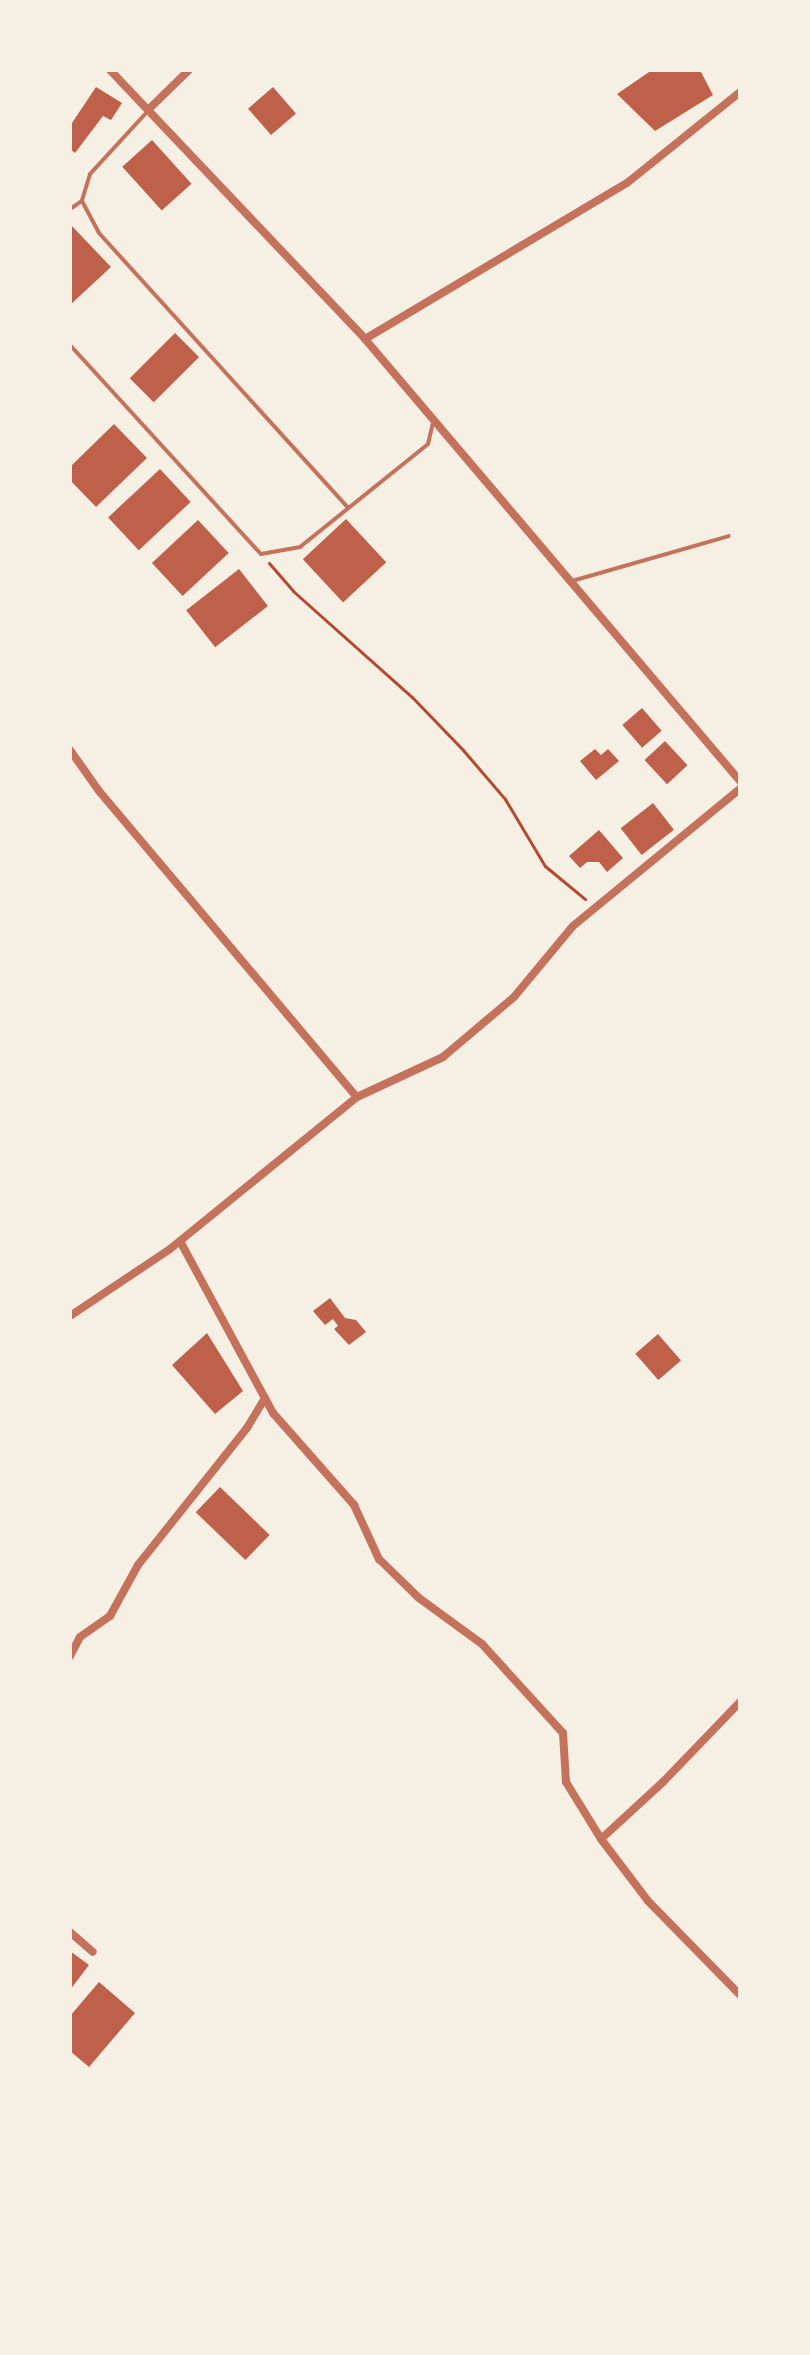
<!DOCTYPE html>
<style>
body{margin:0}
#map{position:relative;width:810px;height:2355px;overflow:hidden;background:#f6efe4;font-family:Quicksand,sans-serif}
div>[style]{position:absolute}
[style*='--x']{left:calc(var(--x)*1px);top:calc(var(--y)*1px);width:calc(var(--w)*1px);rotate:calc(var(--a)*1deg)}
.building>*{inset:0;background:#bf614a;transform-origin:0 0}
.path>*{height:3px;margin:-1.5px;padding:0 1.5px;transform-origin:1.5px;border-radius:1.5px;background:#b5482f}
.service>*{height:4px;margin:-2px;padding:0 2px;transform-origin:2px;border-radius:2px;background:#c5725c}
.minor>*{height:8px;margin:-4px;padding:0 4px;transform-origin:4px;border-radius:4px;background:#c5725c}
span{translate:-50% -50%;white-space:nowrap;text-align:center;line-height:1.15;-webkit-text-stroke:6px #f6efe4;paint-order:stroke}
.frame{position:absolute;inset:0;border:72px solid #f6efe4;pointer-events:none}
</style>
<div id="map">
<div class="building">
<div style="clip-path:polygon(652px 70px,700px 70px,713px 95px,655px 131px,617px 94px)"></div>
<div style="clip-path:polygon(96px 87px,122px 103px,111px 120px,103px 116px,75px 153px,70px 149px,70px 126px)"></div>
<div style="left:273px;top:87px;width:35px;height:33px;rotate:49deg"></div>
<div style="left:152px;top:140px;width:59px;height:40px;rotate:48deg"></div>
<div style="clip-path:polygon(70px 224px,111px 267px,70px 305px)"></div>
<div style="left:175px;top:333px;width:34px;height:64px;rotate:45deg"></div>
<div style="clip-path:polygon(114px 424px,147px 458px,96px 507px,70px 480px,70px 467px)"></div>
<div style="left:160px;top:469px;width:45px;height:71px;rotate:47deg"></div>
<div style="left:346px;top:519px;width:59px;height:59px;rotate:47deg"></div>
<div style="left:198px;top:520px;width:45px;height:63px;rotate:47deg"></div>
<div style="left:239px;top:569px;width:47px;height:67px;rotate:52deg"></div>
<div style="left:642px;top:708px;width:30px;height:26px;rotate:49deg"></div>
<div style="left:665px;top:741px;width:33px;height:28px;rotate:47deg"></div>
<div style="clip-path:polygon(595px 749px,601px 755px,608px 749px,619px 761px,596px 780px,580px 761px)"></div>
<div style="left:653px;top:803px;width:34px;height:41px;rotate:52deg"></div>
<div style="clip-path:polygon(599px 830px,623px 858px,607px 872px,599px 862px,587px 862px,580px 868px,569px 856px)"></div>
<div style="clip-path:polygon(330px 1298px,345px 1318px,356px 1320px,366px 1332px,349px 1345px,334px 1329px,338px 1326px,333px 1319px,325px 1325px,313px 1311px)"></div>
<div style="clip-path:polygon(207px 1333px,243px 1391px,215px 1414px,172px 1365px)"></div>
<div style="left:658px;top:1334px;width:35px;height:30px;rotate:49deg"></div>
<div style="left:220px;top:1487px;width:69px;height:35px;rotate:44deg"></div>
<div style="clip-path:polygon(70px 1951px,89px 1965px,70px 1990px)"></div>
<div style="clip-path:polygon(99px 1982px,135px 2013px,89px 2067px,70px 2051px,70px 2016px)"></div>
</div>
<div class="path">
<div style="--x:269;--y:563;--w:37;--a:49"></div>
<div style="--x:293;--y:591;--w:159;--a:41.7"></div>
<div style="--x:412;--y:697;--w:74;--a:46.1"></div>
<div style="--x:463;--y:750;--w:65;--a:49.4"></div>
<div style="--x:505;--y:799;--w:78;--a:59.2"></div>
<div style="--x:545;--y:866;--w:52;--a:39.5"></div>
</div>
<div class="service">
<div style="--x:147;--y:112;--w:84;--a:132.6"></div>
<div style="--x:90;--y:174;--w:28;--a:107"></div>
<div style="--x:82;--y:201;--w:36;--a:62"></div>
<div style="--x:99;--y:233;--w:371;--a:47.8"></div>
<div style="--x:70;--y:209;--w:14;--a:-34"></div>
<div style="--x:70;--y:345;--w:283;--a:47.6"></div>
<div style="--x:261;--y:554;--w:40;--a:-10"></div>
<div style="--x:300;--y:547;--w:164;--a:-38.8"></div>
<div style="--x:428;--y:444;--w:23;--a:-77"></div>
<div style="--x:572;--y:581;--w:163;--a:-16"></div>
</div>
<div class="minor">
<div style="--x:110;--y:70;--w:371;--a:46.5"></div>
<div style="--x:365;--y:339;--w:580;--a:49.69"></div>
<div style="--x:148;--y:110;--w:57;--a:-44.3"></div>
<div style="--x:365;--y:339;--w:305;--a:-30.8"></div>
<div style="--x:627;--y:183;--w:145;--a:-38.8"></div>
<div style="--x:70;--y:750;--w:50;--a:54.7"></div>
<div style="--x:99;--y:791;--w:400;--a:49.9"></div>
<div style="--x:180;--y:1241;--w:196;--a:61.6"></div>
<div style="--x:273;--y:1413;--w:123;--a:48.6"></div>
<div style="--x:354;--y:1505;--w:60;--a:65.2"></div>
<div style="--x:379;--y:1559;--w:56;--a:44.3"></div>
<div style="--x:419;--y:1598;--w:78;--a:36.1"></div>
<div style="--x:482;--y:1644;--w:120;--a:47.7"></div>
<div style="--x:563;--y:1733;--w:49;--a:86.5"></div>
<div style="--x:566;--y:1782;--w:67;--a:58.4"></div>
<div style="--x:70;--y:1316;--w:120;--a:-33.8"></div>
<div style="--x:170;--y:1249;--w:241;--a:-39.1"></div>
<div style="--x:357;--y:1097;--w:95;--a:-24.9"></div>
<div style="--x:443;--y:1057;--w:93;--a:-40.2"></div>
<div style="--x:514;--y:997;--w:92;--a:-50.3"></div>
<div style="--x:573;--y:926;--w:216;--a:-39.4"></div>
<div style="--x:70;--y:1656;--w:21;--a:-62"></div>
<div style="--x:80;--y:1637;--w:37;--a:-35"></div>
<div style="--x:110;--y:1616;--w:58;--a:-61.2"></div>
<div style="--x:138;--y:1565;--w:175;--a:-51.5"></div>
<div style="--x:247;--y:1428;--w:35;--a:-59"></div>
<div style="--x:740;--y:1702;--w:111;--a:133.9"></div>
<div style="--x:663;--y:1782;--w:84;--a:137.4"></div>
<div style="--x:601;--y:1839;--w:78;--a:52.8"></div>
<div style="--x:648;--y:1901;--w:132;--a:45.6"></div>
<div style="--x:70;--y:1932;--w:30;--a:41"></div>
</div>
<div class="frame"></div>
</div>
